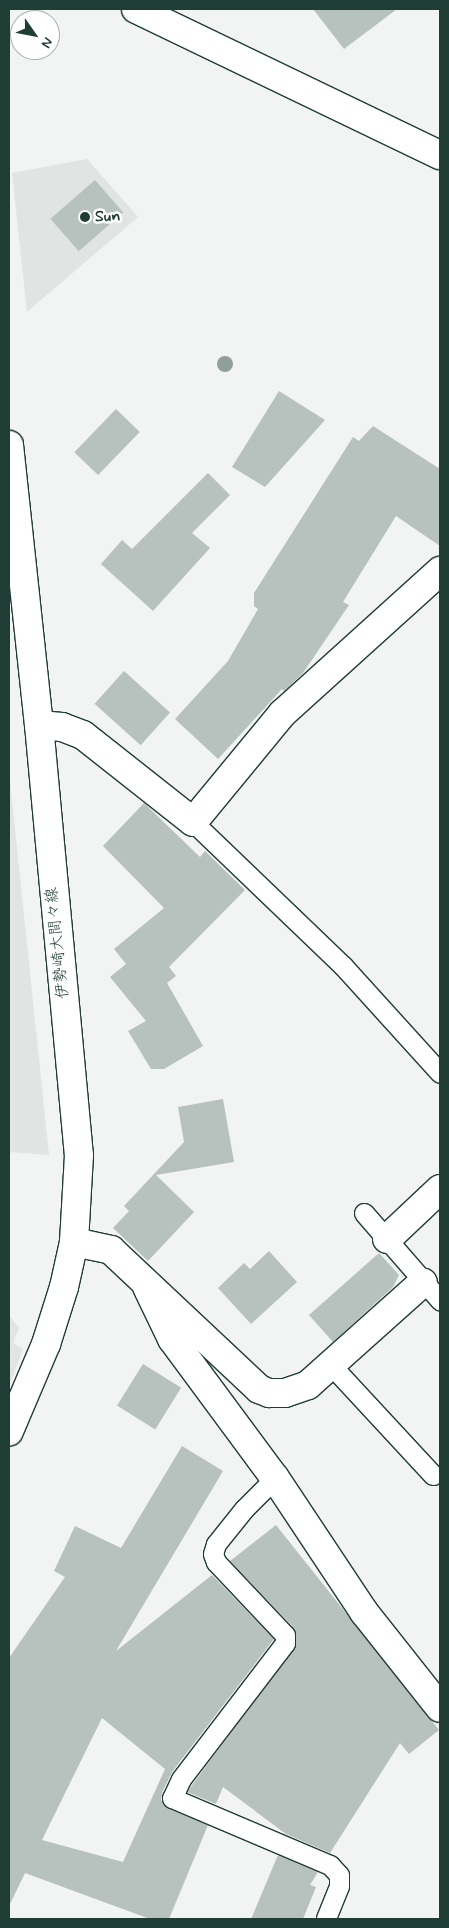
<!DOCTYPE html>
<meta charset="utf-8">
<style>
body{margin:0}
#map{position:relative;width:449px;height:1928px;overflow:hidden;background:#f2f3f3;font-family:Mynerve,"Klee One",sans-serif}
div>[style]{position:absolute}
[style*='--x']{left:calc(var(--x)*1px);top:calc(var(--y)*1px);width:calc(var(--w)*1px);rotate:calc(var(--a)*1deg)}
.built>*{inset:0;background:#e0e4e3}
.building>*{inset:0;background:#b7c1bd;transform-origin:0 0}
.roads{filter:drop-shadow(1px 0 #1f3d34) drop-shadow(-1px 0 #1f3d34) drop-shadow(0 1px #1f3d34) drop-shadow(0 -1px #1f3d34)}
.lane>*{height:19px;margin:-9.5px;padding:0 9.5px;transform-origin:9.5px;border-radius:9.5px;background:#fff}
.street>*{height:28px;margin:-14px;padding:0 14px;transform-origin:14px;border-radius:14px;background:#fff}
.secondary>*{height:28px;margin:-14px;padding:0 14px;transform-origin:14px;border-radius:14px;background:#fff}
.primary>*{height:28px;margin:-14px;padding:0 14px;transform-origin:14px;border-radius:14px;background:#fff}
.trees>*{width:16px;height:16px;margin:-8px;border-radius:50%;background:#919f9c}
.dots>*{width:14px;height:14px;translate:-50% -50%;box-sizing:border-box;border:2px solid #fff;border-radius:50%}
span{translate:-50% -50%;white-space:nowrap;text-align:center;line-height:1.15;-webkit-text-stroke:5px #fff;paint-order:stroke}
.poi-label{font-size:16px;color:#1f3d34;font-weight:700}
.left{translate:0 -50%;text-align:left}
.street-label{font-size:16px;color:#1f3d34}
.frame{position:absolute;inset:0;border:10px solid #1f3d34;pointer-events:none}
.north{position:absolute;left:10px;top:10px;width:50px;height:50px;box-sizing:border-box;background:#fff;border:1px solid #a5b1ae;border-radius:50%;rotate:123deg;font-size:14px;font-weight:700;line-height:20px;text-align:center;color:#1f3d34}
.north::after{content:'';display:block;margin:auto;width:18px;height:22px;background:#1f3d34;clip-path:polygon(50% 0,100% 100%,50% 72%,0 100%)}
</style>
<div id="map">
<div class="built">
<div style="clip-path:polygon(87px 159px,138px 217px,27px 312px,12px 173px)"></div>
<div style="clip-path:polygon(9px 772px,49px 1155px,9px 1152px)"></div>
<div style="clip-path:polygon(9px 1315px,19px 1328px,13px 1343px,23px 1349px,9px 1387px)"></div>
</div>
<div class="building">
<div style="clip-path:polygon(313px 9px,397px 9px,344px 49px)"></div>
<div style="left:95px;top:180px;width:43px;height:59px;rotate:49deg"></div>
<div style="clip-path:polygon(279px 391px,325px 420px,265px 487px,232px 467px)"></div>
<div style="left:116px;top:409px;width:33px;height:60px;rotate:44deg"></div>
<div style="clip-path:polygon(373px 426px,440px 469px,440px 546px,396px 516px,343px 602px,349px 605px,303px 673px,284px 691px,282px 689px,218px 759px,175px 719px,228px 661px,258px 609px,254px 606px,254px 593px,353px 437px,359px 441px)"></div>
<div style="clip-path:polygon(208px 473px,230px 495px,192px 533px,210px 548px,153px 611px,101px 564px,122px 540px,132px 549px)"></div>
<div style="left:124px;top:671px;width:62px;height:44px;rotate:42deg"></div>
<div style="clip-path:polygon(144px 803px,200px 857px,205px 851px,245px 890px,169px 967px,176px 976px,167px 983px,203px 1046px,164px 1069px,151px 1069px,128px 1031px,146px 1021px,110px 977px,126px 964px,114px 949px,164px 908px,103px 846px)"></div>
<div style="clip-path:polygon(223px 1099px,234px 1162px,156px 1175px,194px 1212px,148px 1261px,113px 1228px,129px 1211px,124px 1206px,184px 1142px,178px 1107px)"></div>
<div style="clip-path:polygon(269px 1251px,297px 1282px,251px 1324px,218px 1288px,244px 1263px,250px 1269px)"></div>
<div style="clip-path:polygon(379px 1253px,399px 1275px,393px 1287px,333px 1342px,309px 1315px)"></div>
<div style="left:143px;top:1364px;width:45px;height:49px;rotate:32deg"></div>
<div style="clip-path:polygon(evenodd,182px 1446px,223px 1471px,116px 1651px,212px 1575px,274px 1639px,172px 1772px,162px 1793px,161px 1800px,167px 1808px,208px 1825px,169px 1919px,150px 1919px,25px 1873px,9px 1906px,9px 1658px,65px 1577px,54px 1571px,75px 1526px,121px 1548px,182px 1446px,102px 1718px,165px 1769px,123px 1862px,42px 1840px,102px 1718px)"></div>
<div style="clip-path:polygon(276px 1525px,439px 1730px,409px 1754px,400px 1743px,330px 1853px,286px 1834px,223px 1787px,216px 1804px,187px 1792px,296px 1644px,293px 1627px,230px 1561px)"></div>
<div style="clip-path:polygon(278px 1855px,318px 1872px,310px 1885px,316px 1887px,303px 1919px,251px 1919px)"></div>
</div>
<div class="roads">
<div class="lane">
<div style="--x:193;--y:822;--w:208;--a:43.8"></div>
<div style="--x:343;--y:966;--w:144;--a:47.8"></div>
<div style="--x:364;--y:1213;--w:116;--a:48.9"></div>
<div style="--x:331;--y:1365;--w:150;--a:47.2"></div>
<div style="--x:275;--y:1478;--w:44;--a:135"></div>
<div style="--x:244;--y:1509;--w:45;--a:128.7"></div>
<div style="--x:216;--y:1544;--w:10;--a:107"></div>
<div style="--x:213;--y:1554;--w:9;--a:69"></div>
<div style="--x:216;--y:1562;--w:100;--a:46.6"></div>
<div style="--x:285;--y:1635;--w:8;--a:90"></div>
<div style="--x:285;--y:1643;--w:171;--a:127.4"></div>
<div style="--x:181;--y:1779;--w:21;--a:115"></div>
<div style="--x:172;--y:1798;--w:172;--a:23"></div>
<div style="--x:330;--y:1865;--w:13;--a:48"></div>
<div style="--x:339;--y:1875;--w:11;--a:90"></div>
<div style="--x:339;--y:1886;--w:35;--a:112"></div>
</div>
<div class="street">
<div style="--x:39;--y:725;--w:23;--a:5"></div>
<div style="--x:62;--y:727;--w:22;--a:21"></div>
<div style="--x:83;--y:735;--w:140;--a:38.3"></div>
<div style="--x:193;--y:822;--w:141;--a:-50.5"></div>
<div style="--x:283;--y:713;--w:212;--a:-42.1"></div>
<div style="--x:387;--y:1239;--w:73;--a:-43.3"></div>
<div style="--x:74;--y:1242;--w:38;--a:12"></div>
<div style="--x:111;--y:1250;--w:203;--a:43.2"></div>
<div style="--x:259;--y:1389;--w:11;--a:22"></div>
<div style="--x:269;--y:1393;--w:16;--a:0"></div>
<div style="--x:285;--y:1393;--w:24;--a:-19"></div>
<div style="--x:308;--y:1385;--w:154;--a:-41.8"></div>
<div style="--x:147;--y:1287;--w:58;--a:64.3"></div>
<div style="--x:172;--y:1339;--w:173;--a:53.5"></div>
<div style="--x:275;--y:1478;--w:161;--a:56.4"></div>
<div style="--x:364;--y:1612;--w:122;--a:51.6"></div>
</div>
<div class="secondary">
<div style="--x:136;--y:9;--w:337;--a:25.7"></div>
</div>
<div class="primary">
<div style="--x:9;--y:445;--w:282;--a:83.9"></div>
<div style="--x:39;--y:725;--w:432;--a:84.7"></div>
<div style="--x:79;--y:1155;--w:87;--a:93.3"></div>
<div style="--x:74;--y:1242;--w:46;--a:102.5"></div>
<div style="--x:64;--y:1287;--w:60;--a:107.5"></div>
<div style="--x:46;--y:1344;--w:95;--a:113"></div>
</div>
</div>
<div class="trees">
<div style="left:225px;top:364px"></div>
</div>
<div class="dots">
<div style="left:85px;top:217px;background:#1f3d34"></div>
</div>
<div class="poi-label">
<span class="left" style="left:95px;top:217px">Sun</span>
</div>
<div class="street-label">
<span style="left:58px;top:943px;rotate:-96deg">伊勢崎大間々線</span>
</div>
<div class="frame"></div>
<div class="north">N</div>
</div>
